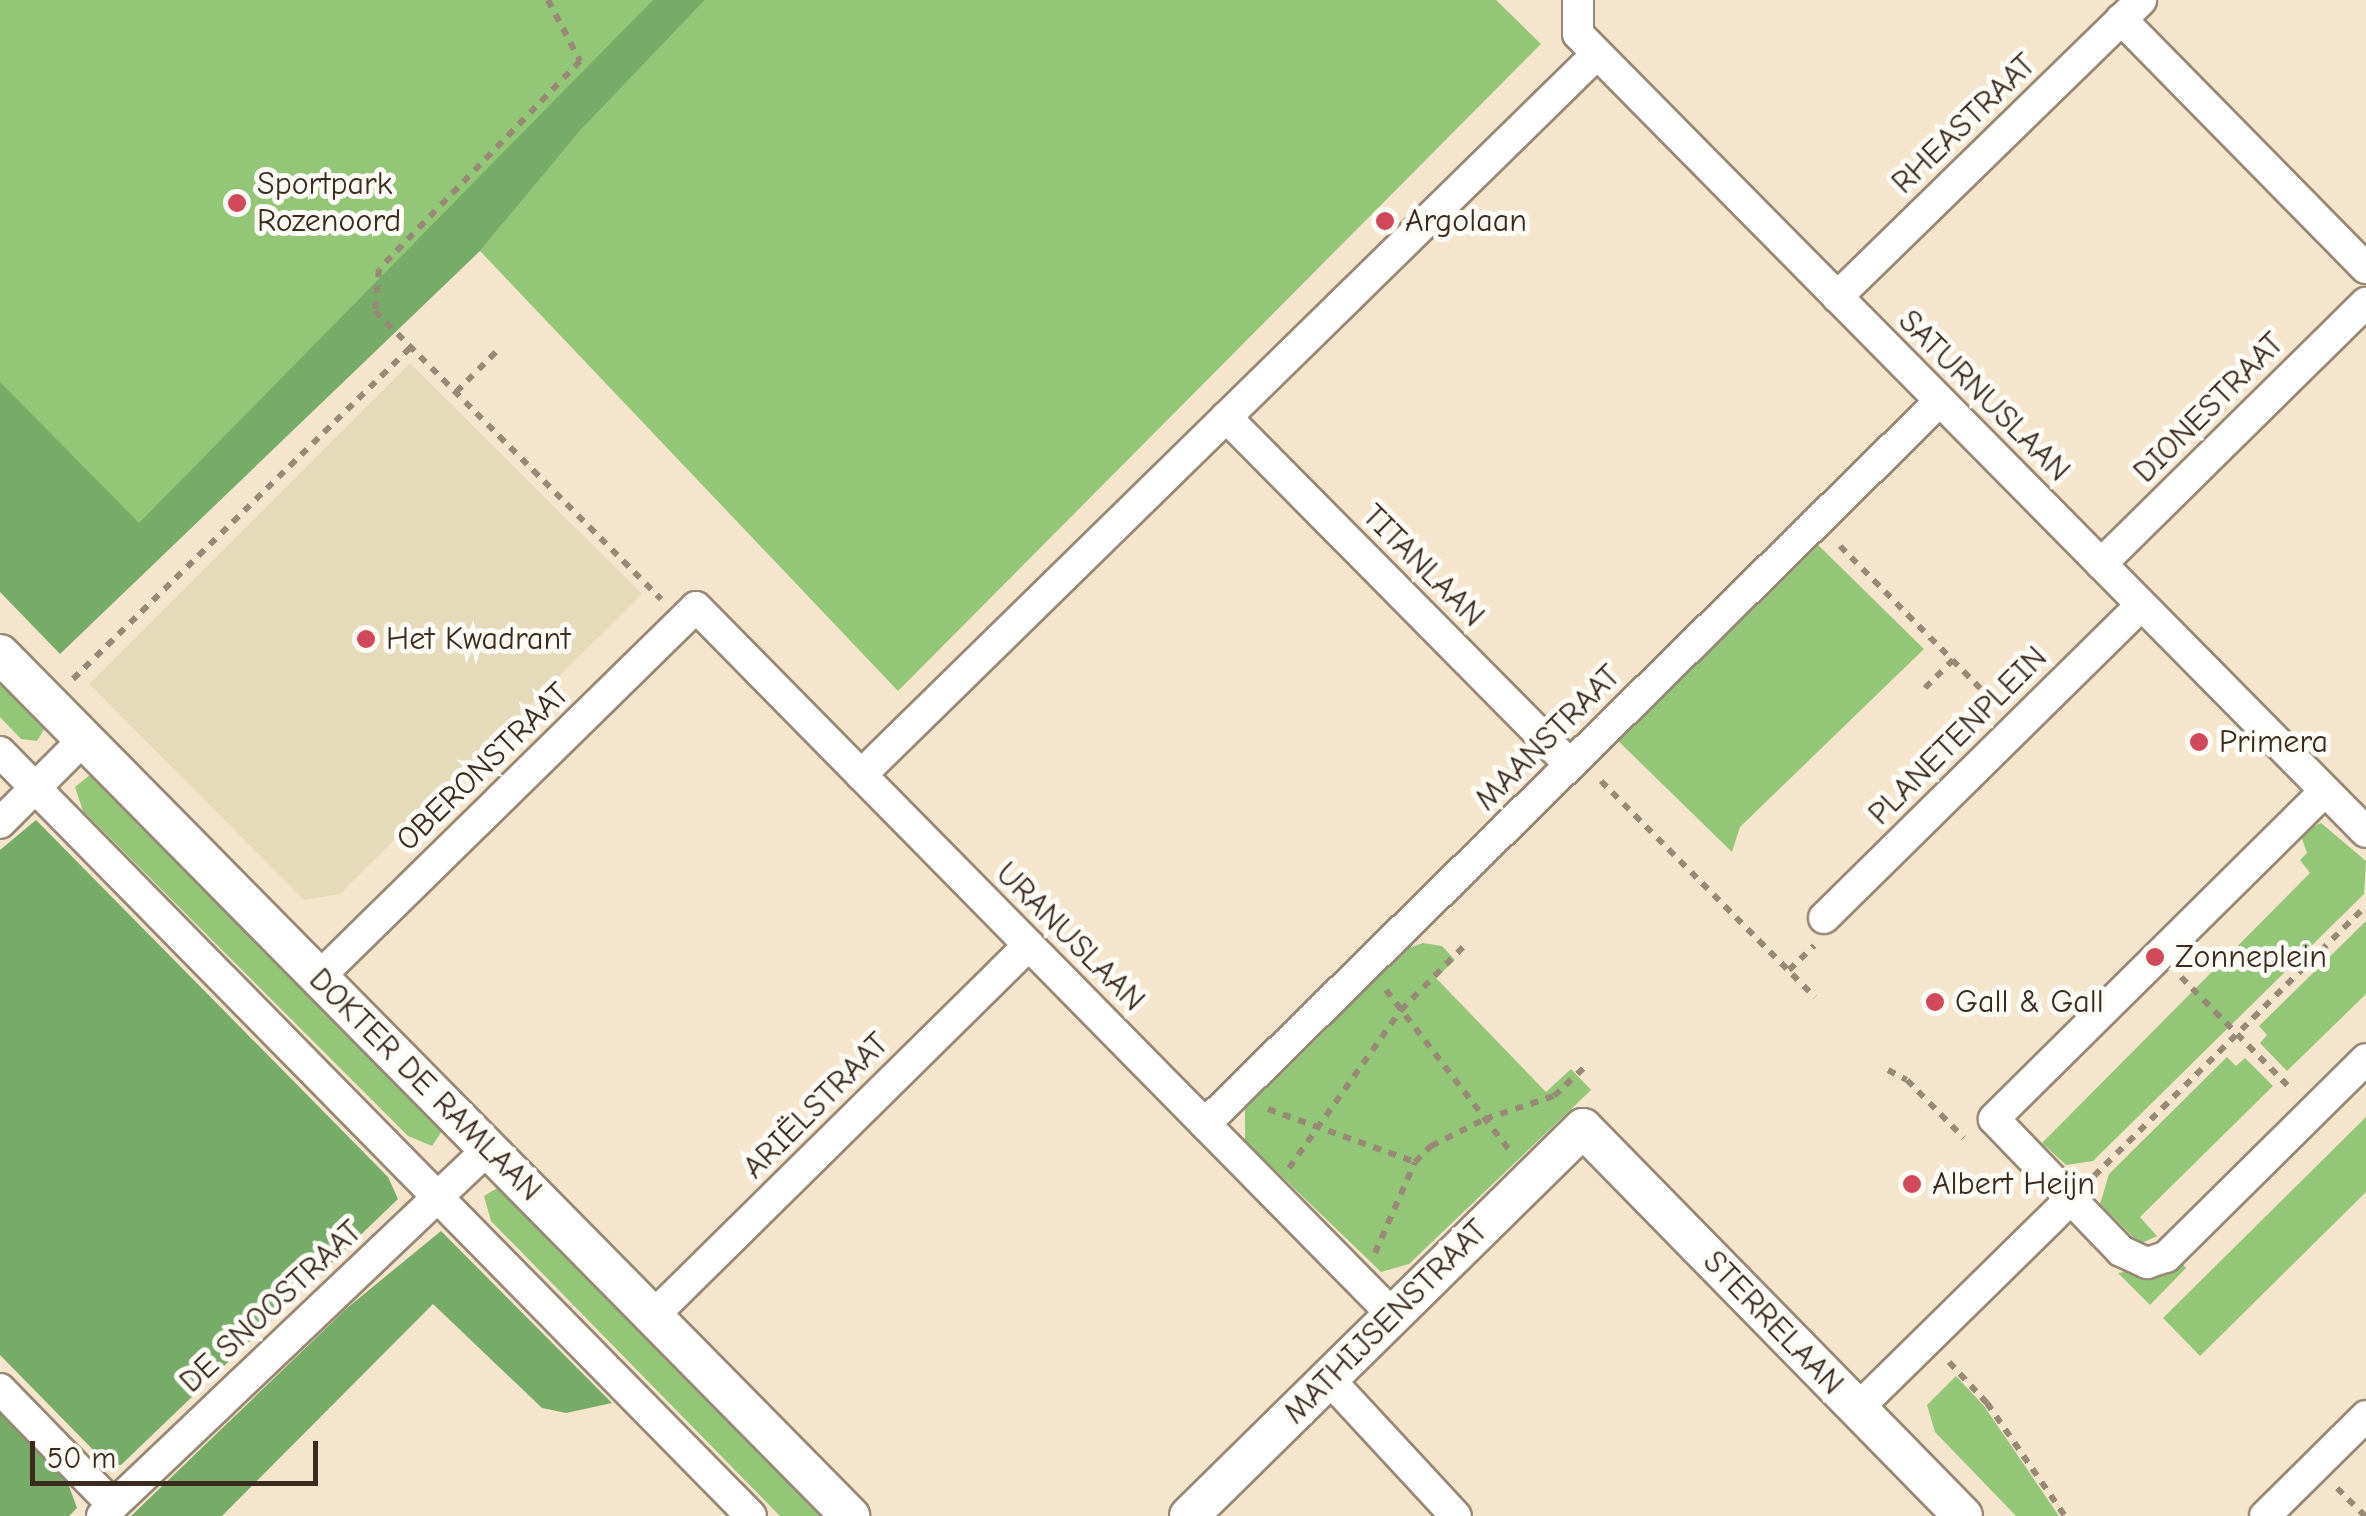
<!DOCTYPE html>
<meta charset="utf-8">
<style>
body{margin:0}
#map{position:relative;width:2366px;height:1516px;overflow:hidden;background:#f5e5cd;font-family:"Comic Neue",sans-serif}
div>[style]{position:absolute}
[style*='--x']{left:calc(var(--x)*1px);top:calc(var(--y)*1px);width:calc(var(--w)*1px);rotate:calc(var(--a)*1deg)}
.built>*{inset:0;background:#e5daba}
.green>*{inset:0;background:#93c677}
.forest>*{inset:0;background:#76ab68}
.path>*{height:6px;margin-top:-3px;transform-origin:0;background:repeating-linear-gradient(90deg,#988876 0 8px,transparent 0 16px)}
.roads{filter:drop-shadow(2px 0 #988876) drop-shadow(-2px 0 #988876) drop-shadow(0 2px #988876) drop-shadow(0 -2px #988876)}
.minor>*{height:30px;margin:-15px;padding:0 15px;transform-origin:15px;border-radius:15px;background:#fff}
.tertiary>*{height:38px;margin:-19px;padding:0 19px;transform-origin:19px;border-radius:19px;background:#fff}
.dots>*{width:28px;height:28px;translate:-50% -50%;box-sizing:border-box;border:5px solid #fdfcf7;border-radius:50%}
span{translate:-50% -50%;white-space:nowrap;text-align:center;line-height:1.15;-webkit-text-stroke:10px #fdfcf7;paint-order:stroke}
.street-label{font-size:32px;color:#3b2a1e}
.poi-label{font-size:32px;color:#3b2a1e}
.left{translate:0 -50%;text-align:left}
.scale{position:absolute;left:30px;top:1441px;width:288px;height:45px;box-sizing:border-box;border:5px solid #3b2a1e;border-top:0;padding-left:12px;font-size:30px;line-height:35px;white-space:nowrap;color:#3b2a1e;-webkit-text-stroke:8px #fdfcf7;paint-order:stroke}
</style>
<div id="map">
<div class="built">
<div style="clip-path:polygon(410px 363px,642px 594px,340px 894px,304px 900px,89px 684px)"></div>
</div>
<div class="green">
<div style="clip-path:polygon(0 0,679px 0,131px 544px,0 407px)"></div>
<div style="clip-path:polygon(705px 0,1496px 0,1541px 44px,898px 691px,480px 251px,580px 131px)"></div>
<div style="clip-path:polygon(1810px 537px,1924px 649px,1740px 827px,1732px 852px,1609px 732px)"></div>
<div style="clip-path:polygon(0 671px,49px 721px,37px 741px,21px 739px,0 717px)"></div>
<div style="clip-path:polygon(96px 770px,446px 1125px,432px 1146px,408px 1136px,83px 811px,75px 787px)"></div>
<div style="clip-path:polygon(2321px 823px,2366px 861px,2364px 894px,2093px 1161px,2066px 1165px,2042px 1143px,2310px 873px,2300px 860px,2307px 853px,2300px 833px)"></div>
<div style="clip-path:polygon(2366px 921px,2366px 994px,2287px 1071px,2260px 1043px,2267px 1035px,2259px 1026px)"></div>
<div style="clip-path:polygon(1423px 943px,1442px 946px,1455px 960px,1436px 978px,1546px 1092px,1571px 1069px,1591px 1090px,1409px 1264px,1381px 1272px,1245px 1141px,1245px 1102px,1402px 950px)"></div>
<div style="clip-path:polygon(2227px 1057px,2236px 1066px,2245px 1058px,2273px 1086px,2140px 1217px,2157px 1236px,2140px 1244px,2100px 1204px,2109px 1174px)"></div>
<div style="clip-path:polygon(2366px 1117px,2366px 1192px,2200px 1356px,2163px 1318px)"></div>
<div style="clip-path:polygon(504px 1184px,831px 1516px,780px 1516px,491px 1221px,484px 1196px)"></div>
<div style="clip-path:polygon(2181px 1262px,2186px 1268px,2150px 1305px,2118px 1273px)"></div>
<div style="clip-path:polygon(1956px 1376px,1984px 1406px,2059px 1516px,2016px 1516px,1935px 1432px,1927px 1405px)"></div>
</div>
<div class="forest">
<div style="clip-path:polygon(653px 0,705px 0,580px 131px,480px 251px,60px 654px,0 592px,0 382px,139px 523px)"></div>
<div style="clip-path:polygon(36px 820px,388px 1177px,398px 1199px,121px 1465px,107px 1464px,0 1355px,0 850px)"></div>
<div style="clip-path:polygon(441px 1231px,612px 1403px,566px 1413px,542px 1408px,433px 1304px,222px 1516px,131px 1516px,347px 1308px)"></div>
<div style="clip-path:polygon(0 1411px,66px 1478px,77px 1508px,69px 1516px,0 1516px)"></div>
</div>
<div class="path">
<div style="--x:548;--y:0;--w:69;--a:62.3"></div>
<div style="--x:580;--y:61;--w:289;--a:134"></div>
<div style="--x:379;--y:269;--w:42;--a:95.4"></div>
<div style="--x:375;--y:311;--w:406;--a:45.2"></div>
<div style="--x:456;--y:392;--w:58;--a:-45"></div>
<div style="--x:1840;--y:546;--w:222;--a:45.4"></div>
<div style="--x:73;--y:679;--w:474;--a:-44.5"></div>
<div style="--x:1925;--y:688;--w:40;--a:-45"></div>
<div style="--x:1601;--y:781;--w:304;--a:45.3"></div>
<div style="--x:1789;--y:970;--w:35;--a:-44"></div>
<div style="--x:2181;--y:977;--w:158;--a:45.5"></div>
<div style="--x:1386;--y:990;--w:202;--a:52.4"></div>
<div style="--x:1888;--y:1070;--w:21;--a:28"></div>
<div style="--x:1907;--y:1080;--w:81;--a:45.5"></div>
<div style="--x:1268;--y:1109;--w:156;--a:19.8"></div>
<div style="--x:1415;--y:1162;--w:23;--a:-45"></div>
<div style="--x:1431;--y:1146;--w:60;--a:-26.6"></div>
<div style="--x:1485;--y:1119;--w:73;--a:-18.4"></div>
<div style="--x:1554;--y:1096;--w:47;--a:-43.3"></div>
<div style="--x:1289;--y:1168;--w:194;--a:-54.7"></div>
<div style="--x:1401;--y:1010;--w:95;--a:-45.4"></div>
<div style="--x:2094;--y:1176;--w:383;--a:-44.8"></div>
<div style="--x:1375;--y:1253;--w:99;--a:-66.3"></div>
<div style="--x:1949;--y:1362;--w:56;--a:47.2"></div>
<div style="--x:1987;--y:1403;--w:137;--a:55.4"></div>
<div style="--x:2337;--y:1488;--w:40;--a:45"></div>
</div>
<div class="roads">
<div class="minor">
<div style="--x:1578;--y:0;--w:34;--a:90"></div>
<div style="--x:1578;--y:34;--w:1121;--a:45.36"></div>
<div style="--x:2121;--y:19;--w:349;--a:45.5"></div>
<div style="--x:1837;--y:297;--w:425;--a:-44.3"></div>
<div style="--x:1226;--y:417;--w:489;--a:45.3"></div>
<div style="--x:2101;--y:564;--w:372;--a:-44.6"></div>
<div style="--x:0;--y:752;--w:1071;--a:45.49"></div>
<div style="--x:861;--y:775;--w:1030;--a:-44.41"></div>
<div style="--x:2325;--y:791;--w:466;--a:135.3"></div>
<div style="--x:1994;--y:1119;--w:183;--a:46.1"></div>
<div style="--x:2121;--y:1251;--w:29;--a:25"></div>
<div style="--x:2147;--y:1263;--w:20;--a:-18"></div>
<div style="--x:2166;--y:1257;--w:281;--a:-44.7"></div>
<div style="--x:0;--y:823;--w:119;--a:-45"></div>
<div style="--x:1824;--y:918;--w:445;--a:-44.6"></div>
<div style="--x:319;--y:977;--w:528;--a:-44.46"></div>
<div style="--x:696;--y:607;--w:994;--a:45.45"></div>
<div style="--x:1205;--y:1124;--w:1031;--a:-44.53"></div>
<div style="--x:653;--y:1316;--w:528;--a:-44.62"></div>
<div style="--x:1328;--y:1378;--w:188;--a:47.2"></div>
<div style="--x:0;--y:1389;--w:162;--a:45.8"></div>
<div style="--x:1857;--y:1409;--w:300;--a:-44.5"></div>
<div style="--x:102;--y:1516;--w:533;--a:-43.55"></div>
<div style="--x:2265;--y:1516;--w:142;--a:-44.7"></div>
</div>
<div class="tertiary">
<div style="--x:0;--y:654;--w:1211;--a:45.4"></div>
<div style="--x:1189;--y:1516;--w:553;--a:-44.56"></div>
<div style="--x:1583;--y:1128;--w:543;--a:45.6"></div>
</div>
</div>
<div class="dots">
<div style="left:237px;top:203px;background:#d1495b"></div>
<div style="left:1385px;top:221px;background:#d1495b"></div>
<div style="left:366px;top:639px;background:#d1495b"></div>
<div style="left:2199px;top:742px;background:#d1495b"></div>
<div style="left:2155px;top:957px;background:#d1495b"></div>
<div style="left:1935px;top:1002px;background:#d1495b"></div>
<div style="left:1912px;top:1184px;background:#d1495b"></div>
</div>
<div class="street-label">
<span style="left:1964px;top:124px;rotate:-44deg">RHEASTRAAT</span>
<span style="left:1984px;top:396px;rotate:45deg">SATURNUSLAAN</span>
<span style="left:2209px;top:408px;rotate:-45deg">DIONESTRAAT</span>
<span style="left:1423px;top:566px;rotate:45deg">TITANLAAN</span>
<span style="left:1958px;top:736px;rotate:-45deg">PLANETENPLEIN</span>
<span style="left:1548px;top:738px;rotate:-45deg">MAANSTRAAT</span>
<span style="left:483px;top:767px;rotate:-44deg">OBERONSTRAAT</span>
<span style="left:1070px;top:937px;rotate:45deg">URANUSLAAN</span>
<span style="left:425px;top:1085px;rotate:45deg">DOKTER DE RAMLAAN</span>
<span style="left:816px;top:1106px;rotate:-45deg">ARIËLSTRAAT</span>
<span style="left:271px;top:1307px;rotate:-43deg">DE SNOOSTRAAT</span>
<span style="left:1386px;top:1322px;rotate:-45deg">MATHIJSENSTRAAT</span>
<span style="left:1773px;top:1323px;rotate:46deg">STERRELAAN</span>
</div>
<div class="poi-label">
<span class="left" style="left:257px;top:203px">Sportpark<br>Rozenoord</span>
<span class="left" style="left:1405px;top:221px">Argolaan</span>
<span class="left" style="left:386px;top:639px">Het Kwadrant</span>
<span class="left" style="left:2219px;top:742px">Primera</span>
<span class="left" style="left:2175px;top:957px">Zonneplein</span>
<span class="left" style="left:1955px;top:1002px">Gall &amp; Gall</span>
<span class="left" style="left:1932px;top:1184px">Albert Heijn</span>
</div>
<div class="scale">50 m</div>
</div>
